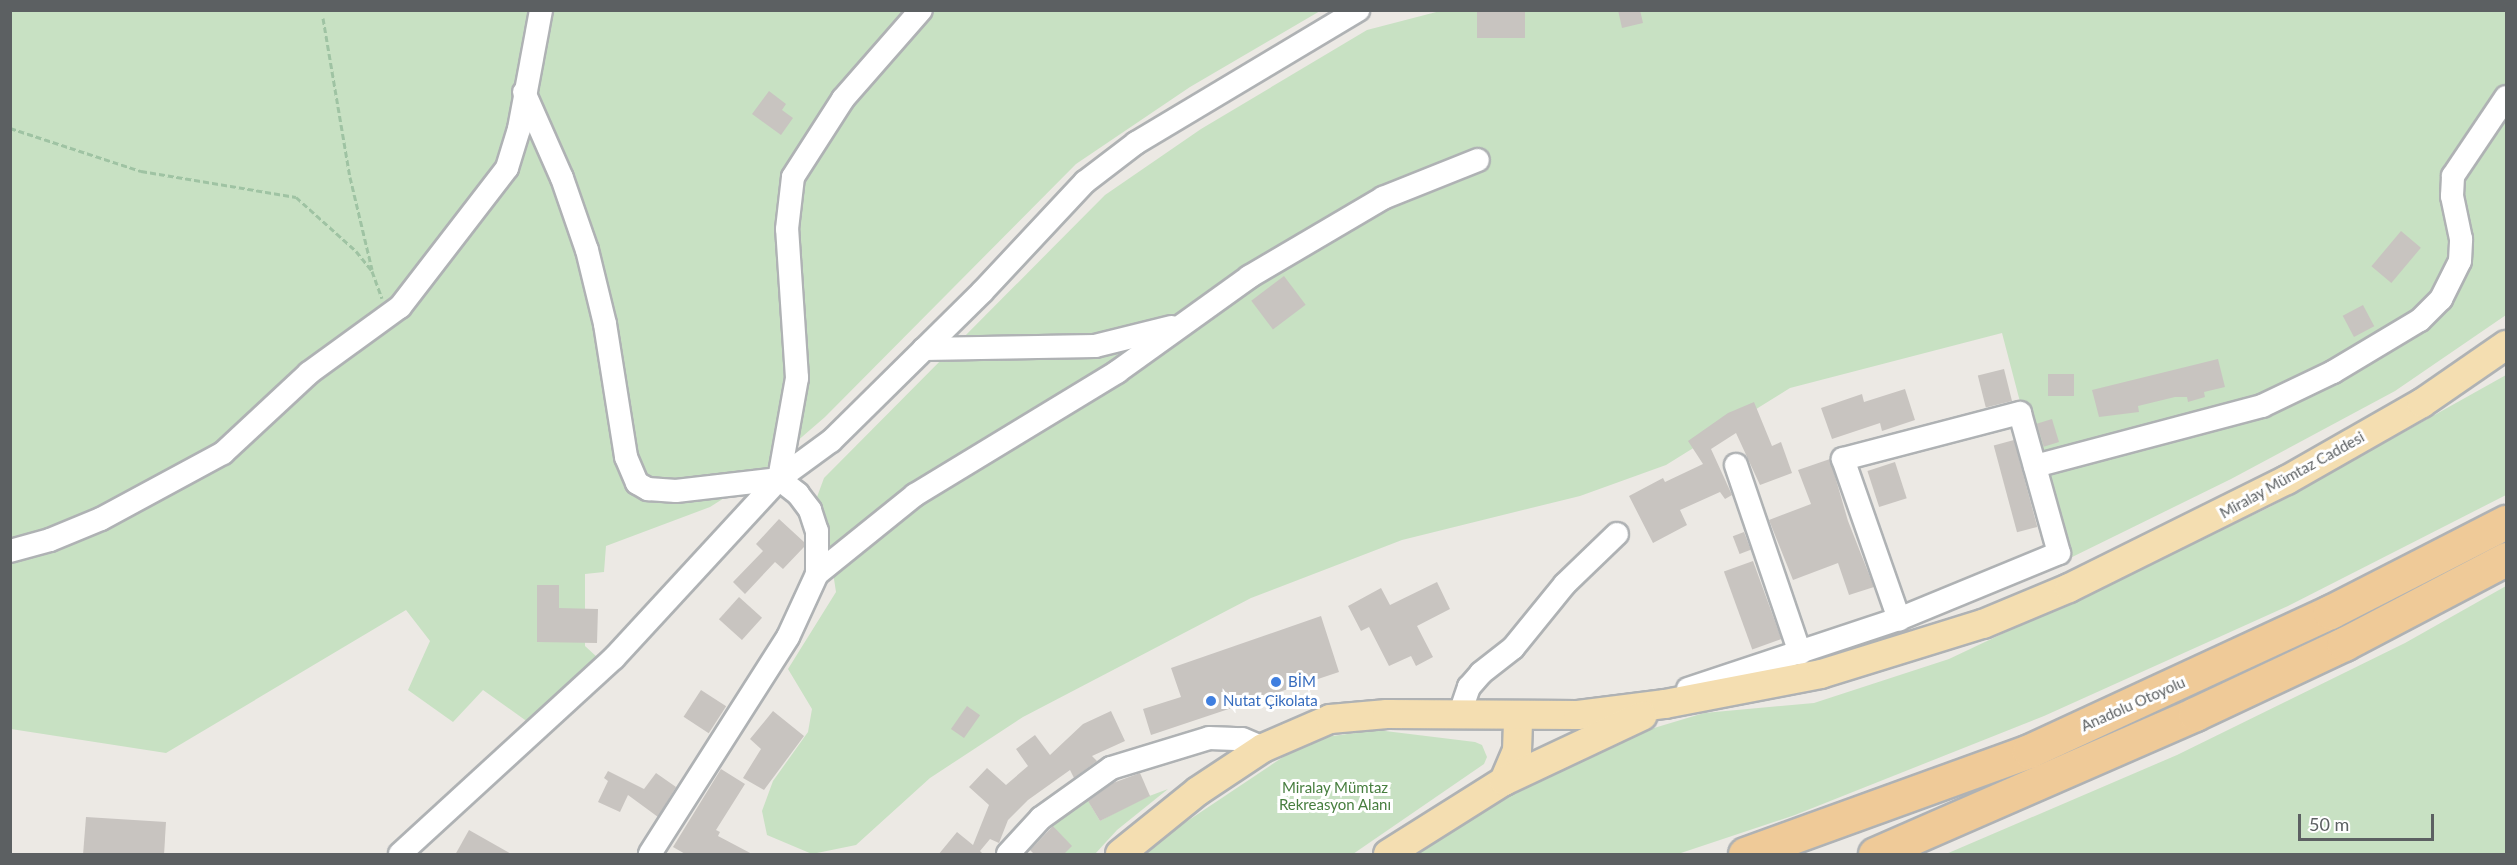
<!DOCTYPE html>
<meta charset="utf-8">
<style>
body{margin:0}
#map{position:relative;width:2517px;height:865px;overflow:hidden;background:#ece9e4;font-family:Lato,sans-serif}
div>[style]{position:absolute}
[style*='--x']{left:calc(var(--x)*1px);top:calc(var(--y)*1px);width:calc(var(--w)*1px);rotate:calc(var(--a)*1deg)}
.green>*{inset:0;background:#c8e1c3}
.building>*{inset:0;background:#c8c4c0;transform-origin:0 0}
.path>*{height:3px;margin-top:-1.5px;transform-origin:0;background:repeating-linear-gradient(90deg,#9fc3a3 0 6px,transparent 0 9px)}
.roads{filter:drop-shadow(2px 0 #afb2b4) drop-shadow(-2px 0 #afb2b4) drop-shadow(0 2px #afb2b4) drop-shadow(0 -2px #afb2b4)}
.minor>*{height:22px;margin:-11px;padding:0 11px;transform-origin:11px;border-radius:11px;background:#fff}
.major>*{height:28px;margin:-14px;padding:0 14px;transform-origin:14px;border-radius:14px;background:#f4deb1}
.highway>*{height:33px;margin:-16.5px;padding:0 16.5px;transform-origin:16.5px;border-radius:16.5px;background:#efca98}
.dots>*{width:16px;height:16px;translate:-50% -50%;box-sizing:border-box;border:3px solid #fff;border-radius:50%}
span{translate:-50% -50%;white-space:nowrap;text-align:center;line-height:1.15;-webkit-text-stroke:6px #fff;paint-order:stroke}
.street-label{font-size:15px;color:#5c6062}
.shop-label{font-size:15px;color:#366cbe}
.left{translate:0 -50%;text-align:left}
.park-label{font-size:15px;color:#477e3f}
.frame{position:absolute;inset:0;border:12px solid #5c6062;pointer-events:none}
.scale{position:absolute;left:2298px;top:814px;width:136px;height:27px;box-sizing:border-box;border:3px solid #5c6062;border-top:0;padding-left:8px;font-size:18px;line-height:21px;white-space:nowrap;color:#5c6062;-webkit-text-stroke:4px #fff;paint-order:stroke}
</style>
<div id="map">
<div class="green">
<div style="clip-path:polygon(1444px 10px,2506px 11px,2506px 315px,2395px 391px,2231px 479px,2062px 562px,2002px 333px,1790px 388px,1666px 465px,1580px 496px,1402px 540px,1251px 598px,1023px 717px,930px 778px,856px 845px,812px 854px,767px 835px,762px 811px,773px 781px,808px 732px,812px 709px,788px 669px,836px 592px,825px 521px,817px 497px,824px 478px,1105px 195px,1201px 129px,1367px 30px)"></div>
<div style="clip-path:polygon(10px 11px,1320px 11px,1190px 87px,1076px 164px,825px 417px,751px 481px,710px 507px,606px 546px,604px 572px,585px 574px,585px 646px,598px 658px,532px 725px,483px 690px,453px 722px,408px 690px,430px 641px,406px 610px,166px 753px,11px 729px)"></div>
<div style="clip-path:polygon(2506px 375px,2506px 495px,2288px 606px,2044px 716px,1795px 815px,1678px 854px,1411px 854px,1532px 781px,1654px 728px,1704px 713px,1814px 703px,1949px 659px,2270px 507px)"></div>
<div style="clip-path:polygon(2506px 586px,2506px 854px,1946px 854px,2177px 755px,2405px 643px)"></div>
<div style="clip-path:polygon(1377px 730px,1475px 742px,1482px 745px,1487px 757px,1484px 764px,1353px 854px,1144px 854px,1156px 842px,1292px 751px,1325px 737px)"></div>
<div style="clip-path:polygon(1168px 789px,1117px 830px,1095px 854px,1063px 854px,1071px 846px,1050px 823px,1083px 792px,1100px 821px,1136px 801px)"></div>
</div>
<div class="building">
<div style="left:1477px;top:10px;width:48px;height:28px"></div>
<div style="clip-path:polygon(1618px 10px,1640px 10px,1643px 23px,1622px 28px)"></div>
<div style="clip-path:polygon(769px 91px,786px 104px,782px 110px,793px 118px,781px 135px,752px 114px)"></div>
<div style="left:2401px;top:231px;width:26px;height:46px;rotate:40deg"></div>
<div style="left:1284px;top:276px;width:36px;height:41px;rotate:53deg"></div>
<div style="left:2363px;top:305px;width:24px;height:23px;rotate:62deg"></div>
<div style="clip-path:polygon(2218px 359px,2225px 387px,2204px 392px,2205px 397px,2188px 402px,2187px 397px,2175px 397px,2138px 406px,2139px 412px,2099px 417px,2092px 390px)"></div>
<div style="left:2004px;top:369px;width:33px;height:27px;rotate:76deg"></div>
<div style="left:2048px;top:374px;width:26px;height:22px"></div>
<div style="clip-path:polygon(1905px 389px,1915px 420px,1882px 431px,1880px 423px,1832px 439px,1821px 408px,1862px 394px,1864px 402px)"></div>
<div style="clip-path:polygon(1754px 402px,1772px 446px,1781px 442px,1792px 473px,1760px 485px,1736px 433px,1711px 449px,1732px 495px,1725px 499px,1720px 492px,1680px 510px,1687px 525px,1653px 543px,1629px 496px,1663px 478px,1665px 482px,1703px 464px,1688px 441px,1728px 413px)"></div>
<div style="left:2052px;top:419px;width:24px;height:16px;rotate:73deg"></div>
<div style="left:2014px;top:440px;width:90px;height:21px;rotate:75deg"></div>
<div style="clip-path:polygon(1830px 459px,1848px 521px,1874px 587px,1849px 595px,1838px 563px,1793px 580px,1769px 520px,1811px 504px,1798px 470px)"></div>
<div style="left:1895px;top:462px;width:38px;height:29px;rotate:72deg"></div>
<div style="clip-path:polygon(779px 519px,804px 542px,804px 547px,783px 569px,775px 562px,745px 594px,733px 582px,763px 551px,756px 544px)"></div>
<div style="left:1744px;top:532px;width:19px;height:12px;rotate:69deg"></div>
<div style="left:1753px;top:561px;width:83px;height:31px;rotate:70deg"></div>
<div style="clip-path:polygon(1437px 582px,1450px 609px,1417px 626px,1433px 657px,1416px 666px,1411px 656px,1389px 666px,1369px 627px,1361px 631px,1348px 606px,1381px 588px,1390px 605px)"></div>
<div style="clip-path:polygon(537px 585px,559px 585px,559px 608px,598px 609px,597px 643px,537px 642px)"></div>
<div style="left:739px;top:597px;width:31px;height:30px;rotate:42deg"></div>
<div style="clip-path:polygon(1321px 616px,1339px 672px,1151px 735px,1143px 709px,1181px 697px,1171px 668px)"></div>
<div style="left:701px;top:690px;width:30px;height:32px;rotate:33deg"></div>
<div style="left:967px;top:706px;width:16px;height:28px;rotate:35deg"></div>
<div style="clip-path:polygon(773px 711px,804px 736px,764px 790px,743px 778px,761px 749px,750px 739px)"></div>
<div style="clip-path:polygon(1111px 711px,1125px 741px,1092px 756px,1097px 761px,1074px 778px,1070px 770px,1028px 800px,1008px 820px,999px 843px,990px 839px,980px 851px,984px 855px,938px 855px,957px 832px,973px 845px,989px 805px,969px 787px,987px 768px,1006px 785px,1028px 766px,1016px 749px,1035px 735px,1050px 755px,1083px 724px)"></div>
<div style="clip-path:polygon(721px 769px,745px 784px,716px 830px,720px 832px,718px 836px,754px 855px,687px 855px,673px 847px)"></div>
<div style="clip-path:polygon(608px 771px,644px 789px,656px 773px,676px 787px,658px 817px,628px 795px,620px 812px,598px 802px,608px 781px,604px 778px)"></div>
<div style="clip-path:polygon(1140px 773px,1150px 796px,1100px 821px,1088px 801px,1113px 783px)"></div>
<div style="clip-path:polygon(86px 817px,166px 822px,164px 855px,83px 855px)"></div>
<div style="clip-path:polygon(1053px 826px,1072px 846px,1063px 855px,1035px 855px,1030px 850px)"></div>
<div style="clip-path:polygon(469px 830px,513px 855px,455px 855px)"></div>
</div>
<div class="path">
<div style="--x:323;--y:18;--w:161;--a:80.4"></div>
<div style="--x:350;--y:177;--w:95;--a:76.6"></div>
<div style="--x:10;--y:128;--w:138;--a:18.2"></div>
<div style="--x:141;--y:171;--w:157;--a:9.5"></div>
<div style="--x:296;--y:197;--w:81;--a:42"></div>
<div style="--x:356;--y:251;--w:26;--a:51"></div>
<div style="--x:372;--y:271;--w:29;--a:70"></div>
</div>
<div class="roads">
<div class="minor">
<div style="--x:524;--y:92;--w:94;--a:66.2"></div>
<div style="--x:562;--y:178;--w:76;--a:70.9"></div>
<div style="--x:587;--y:250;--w:76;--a:76.3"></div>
<div style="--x:605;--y:324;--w:135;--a:81"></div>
<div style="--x:626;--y:457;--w:28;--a:67"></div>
<div style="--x:637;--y:483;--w:13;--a:29"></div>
<div style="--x:648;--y:489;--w:28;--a:4"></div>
<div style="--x:676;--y:491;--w:104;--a:-6.6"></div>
<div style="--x:779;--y:479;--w:24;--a:38"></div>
<div style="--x:798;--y:494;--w:20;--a:53"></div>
<div style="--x:810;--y:510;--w:22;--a:72"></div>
<div style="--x:817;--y:531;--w:43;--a:90"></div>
<div style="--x:817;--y:574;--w:69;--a:114.7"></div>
<div style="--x:788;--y:637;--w:257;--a:122.5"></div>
<div style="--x:924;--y:349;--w:171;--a:-1"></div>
<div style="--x:1095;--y:346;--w:79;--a:-13.9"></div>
<div style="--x:1736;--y:465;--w:199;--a:71.2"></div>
<div style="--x:2035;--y:466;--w:235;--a:-14.8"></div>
<div style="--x:2262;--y:406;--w:79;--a:-25.6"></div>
<div style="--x:2333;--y:372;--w:101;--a:-30.9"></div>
<div style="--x:2420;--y:320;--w:30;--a:-45"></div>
<div style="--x:2441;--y:299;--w:42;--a:-63.4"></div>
<div style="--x:2460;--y:261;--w:22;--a:-87"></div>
<div style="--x:2461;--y:239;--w:44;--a:-101.8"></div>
<div style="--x:2452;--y:196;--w:20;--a:-87"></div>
<div style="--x:2453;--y:176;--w:95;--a:-56.1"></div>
<div style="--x:779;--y:479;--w:103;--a:-79.9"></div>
<div style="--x:797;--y:378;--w:149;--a:-93.8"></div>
<div style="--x:787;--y:229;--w:52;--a:-83.4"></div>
<div style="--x:793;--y:177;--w:93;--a:-57.3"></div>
<div style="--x:843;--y:99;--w:118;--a:-48.8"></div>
<div style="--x:10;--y:551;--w:41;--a:-15.4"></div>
<div style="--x:50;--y:540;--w:55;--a:-22.4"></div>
<div style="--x:101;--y:519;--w:139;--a:-28.4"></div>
<div style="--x:223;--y:453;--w:117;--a:-42.9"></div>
<div style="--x:309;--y:373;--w:112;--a:-36"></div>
<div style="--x:400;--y:307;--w:175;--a:-52.4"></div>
<div style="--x:507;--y:168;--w:41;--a:-72.9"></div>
<div style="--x:519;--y:129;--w:121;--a:-79.5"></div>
<div style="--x:817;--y:574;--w:126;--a:-38.9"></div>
<div style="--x:915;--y:495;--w:237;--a:-31.3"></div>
<div style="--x:1117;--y:372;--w:163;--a:-35.7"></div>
<div style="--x:1249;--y:277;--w:156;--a:-30.5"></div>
<div style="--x:1383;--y:198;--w:102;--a:-21.8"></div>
<div style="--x:1688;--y:689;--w:222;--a:-18.4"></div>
<div style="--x:1899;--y:619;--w:173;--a:-22.4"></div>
<div style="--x:2059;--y:553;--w:145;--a:-105.6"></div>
<div style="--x:2020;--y:413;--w:183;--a:165.4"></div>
<div style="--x:1843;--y:459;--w:170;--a:70.7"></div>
<div style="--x:1459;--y:716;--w:31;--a:-71"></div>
<div style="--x:1469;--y:687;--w:18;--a:-49"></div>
<div style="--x:1481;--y:673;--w:41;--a:-38"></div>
<div style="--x:1513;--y:648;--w:82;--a:-50.9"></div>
<div style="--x:1565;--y:584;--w:72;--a:-43.9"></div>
<div style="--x:400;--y:854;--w:290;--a:-42.5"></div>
<div style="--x:614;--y:658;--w:243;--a:-47.3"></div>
<div style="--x:779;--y:479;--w:64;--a:-36.2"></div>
<div style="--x:831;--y:441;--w:212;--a:-44.6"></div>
<div style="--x:982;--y:292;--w:151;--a:-46.9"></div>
<div style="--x:1085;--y:182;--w:64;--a:-37.4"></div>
<div style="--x:1136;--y:143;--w:259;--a:-30.9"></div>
<div style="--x:1008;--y:854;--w:49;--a:-47.5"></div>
<div style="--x:1041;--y:818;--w:86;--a:-35.5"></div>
<div style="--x:1111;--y:768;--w:102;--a:-17"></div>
<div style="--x:1209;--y:738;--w:33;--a:2"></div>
<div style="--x:1242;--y:739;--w:23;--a:23"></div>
</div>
<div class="major">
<div style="--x:1504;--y:781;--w:33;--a:-67"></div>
<div style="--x:1517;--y:751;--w:34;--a:-88"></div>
<div style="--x:1120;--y:854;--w:100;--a:-38.9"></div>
<div style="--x:1198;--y:791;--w:78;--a:-33.5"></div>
<div style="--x:1263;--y:748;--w:73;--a:-23.4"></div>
<div style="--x:1330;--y:719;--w:57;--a:-5"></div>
<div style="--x:1387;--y:714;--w:191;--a:0.3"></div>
<div style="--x:1578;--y:715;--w:88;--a:-7.2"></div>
<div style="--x:1665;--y:704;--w:159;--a:-10.9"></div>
<div style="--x:1821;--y:674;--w:170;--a:-17.2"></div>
<div style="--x:1983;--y:624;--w:93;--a:-22.7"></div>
<div style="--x:2069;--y:588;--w:243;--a:-26.4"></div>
<div style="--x:2287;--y:480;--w:155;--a:-29.7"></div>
<div style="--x:2422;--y:403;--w:102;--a:-34.6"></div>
<div style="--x:1388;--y:854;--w:137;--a:-32.2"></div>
<div style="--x:1504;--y:781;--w:153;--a:-25.2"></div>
</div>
<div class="highway">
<div style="--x:1745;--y:854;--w:302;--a:-19.9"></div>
<div style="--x:2029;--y:751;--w:332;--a:-24.8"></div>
<div style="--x:2330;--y:612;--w:198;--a:-27.1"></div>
<div style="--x:1875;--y:854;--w:349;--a:-23.6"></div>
<div style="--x:2195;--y:714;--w:165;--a:-25.2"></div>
<div style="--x:2344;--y:644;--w:183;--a:-27.7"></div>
</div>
</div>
<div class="dots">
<div style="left:1276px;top:682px;background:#3f7fe0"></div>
<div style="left:1211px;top:701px;background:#3f7fe0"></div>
</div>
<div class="street-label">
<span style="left:2292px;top:475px;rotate:-29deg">Miralay Mümtaz Caddesi</span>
<span style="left:2133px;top:704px;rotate:-24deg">Anadolu Otoyolu</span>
</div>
<div class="shop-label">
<span class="left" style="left:1288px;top:682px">BİM</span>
<span class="left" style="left:1223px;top:701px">Nutat Çikolata</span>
</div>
<div class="park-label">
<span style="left:1335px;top:796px">Miralay Mümtaz<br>Rekreasyon Alanı</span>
</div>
<div class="frame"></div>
<div class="scale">50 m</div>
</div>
